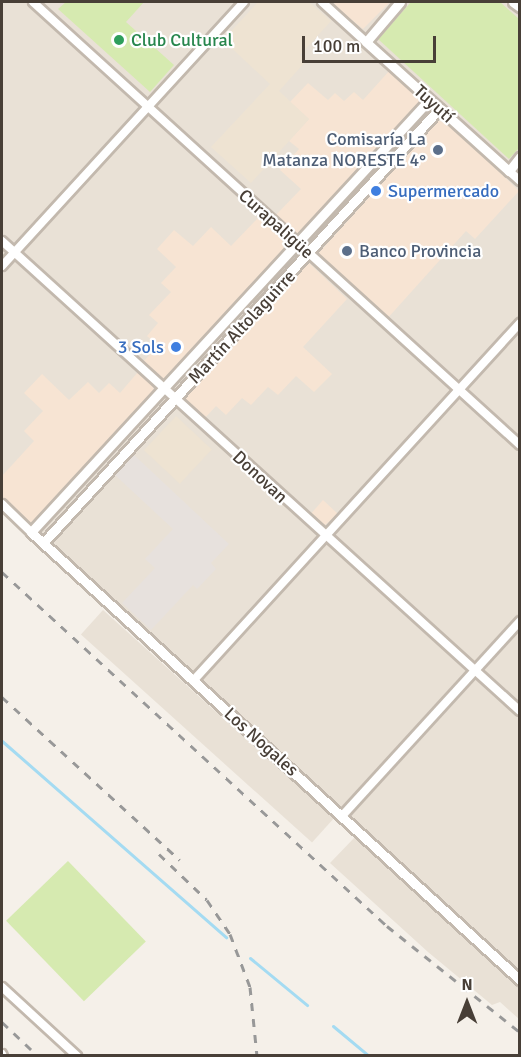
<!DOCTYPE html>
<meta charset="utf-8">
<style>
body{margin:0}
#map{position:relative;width:521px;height:1057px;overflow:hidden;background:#f5f0e9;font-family:Signika,sans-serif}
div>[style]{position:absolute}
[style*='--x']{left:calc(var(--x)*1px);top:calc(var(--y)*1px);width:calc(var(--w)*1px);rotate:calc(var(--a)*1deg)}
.residential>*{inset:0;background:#e9e1d6;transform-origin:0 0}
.commercial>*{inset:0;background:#f7e4d3}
.industrial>*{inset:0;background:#e7e1dd}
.education>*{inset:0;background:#eee3d2;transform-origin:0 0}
.green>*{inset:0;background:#d6eab0;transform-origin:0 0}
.stream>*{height:3px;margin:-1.5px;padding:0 1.5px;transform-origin:1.5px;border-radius:1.5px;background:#a4dbf2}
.roads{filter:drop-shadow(2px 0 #c3b9ae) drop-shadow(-2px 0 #c3b9ae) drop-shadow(0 2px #c3b9ae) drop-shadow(0 -2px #c3b9ae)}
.minor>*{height:8px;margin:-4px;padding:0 4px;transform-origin:4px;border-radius:4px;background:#fff}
.tertiary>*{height:9px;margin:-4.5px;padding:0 4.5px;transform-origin:4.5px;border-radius:4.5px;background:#fff}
.rail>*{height:3px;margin-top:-1.5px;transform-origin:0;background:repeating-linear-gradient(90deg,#989898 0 8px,transparent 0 16px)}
.dots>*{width:16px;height:16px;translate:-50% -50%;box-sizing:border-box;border:3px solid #fff;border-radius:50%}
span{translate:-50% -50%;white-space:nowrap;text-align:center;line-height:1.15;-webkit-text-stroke:4.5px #fff;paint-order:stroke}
.leisure-label{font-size:18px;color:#27864d}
.left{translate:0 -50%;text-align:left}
.street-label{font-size:18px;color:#483f37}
.service-label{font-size:18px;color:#4e5e75}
.right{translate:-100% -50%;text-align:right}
.shop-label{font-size:18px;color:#366cbe}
.frame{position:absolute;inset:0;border:3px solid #483f37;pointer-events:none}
.north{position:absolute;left:437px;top:973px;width:60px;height:60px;-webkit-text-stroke:4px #fff;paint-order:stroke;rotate:0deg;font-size:16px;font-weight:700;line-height:24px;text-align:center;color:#483f37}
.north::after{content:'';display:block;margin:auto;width:21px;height:27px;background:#483f37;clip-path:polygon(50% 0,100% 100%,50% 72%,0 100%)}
.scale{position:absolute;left:302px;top:36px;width:134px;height:27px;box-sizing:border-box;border:3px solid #483f37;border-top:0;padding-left:8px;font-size:18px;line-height:21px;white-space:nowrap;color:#483f37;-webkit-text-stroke:4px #fff;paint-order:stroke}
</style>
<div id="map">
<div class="residential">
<div style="clip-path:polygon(2px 2px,519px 2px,519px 975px,2px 504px)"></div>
<div style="left:103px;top:610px;width:311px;height:33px;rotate:42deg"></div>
<div style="clip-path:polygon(355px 837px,519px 987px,519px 1019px,500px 1002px,492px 1005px,428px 952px,330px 863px)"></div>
</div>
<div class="commercial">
<div style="clip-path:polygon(336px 2px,390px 2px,363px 29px,333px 5px)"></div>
<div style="clip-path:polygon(390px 70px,418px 94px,419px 102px,300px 234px,294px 235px,273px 218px,301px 189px,280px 170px,299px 149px,289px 141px,309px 119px,290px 102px,308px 83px,328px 100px,335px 93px,344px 101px,354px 92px,363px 100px)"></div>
<div style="clip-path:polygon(438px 121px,448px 122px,519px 191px,475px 239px,466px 231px,386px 320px,317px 255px)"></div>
<div style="clip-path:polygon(259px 217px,282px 238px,284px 251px,167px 379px,161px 380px,140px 365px,158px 346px,147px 336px,158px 323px,149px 315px,171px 292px,161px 283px,176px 267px,157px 249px,174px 230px,193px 246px,211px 227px,231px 246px)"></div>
<div style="clip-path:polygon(304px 263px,309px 263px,347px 299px,303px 347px,332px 374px,314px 392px,296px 376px,278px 395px,268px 387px,251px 405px,242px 398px,226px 415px,216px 406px,204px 419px,184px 400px,184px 394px)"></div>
<div style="clip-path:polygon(138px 372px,153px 386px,154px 392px,32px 525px,2px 502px,2px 476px,34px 441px,24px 431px,43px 411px,24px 393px,42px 374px,69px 400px,88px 382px,99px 393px,109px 383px,120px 393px)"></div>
<div style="clip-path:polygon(323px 500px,338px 514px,325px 525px,309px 516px)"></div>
</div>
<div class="industrial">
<div style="clip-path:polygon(134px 455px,229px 544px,211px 563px,216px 569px,197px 589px,193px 585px,151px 630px,122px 603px,155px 568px,145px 559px,173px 529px,115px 475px)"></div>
</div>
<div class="education">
<div style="clip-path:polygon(258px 2px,309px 2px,331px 21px,300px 55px,306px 61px,279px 91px,309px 119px,251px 183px,211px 147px,270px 84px,223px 40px)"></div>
<div style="left:176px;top:416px;width:49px;height:47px;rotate:43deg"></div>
</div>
<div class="green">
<div style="clip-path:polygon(66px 2px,144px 2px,126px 22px,174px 65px,150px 92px,58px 9px)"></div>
<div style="clip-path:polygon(411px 2px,500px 2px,519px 19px,519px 148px,509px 159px,378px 39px)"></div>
<div style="left:68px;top:861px;width:112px;height:86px;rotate:46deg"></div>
</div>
<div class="stream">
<div style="--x:2;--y:741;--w:298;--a:41.2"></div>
<div style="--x:250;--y:958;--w:74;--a:39.5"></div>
<div style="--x:333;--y:1026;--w:47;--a:39.8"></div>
</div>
<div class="roads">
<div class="minor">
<div style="--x:33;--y:2;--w:658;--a:42.29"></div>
<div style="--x:322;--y:2;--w:59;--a:42.3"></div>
<div style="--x:509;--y:171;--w:15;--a:42"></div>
<div style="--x:2;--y:241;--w:699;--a:42.22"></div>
<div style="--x:2;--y:266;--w:358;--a:-47.5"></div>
<div style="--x:2;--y:504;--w:40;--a:44"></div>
<div style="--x:193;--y:681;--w:485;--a:-47.6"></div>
<div style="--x:342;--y:816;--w:264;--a:-47.6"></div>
<div style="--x:2;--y:987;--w:102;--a:42.6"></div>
<div style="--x:2;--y:1054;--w:2;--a:63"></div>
</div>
<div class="tertiary">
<div style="--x:400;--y:2;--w:52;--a:130.4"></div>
<div style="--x:366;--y:42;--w:193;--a:42.1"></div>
<div style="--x:509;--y:171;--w:18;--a:-52"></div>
<div style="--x:513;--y:2;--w:9;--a:36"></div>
<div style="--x:429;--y:100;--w:587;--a:132.65"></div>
<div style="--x:31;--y:532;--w:663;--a:42.49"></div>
<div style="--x:43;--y:543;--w:588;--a:-47.62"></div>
</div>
</div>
<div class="rail">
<div style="--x:2;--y:572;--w:523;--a:42.6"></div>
<div style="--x:387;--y:926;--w:170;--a:38.6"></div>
<div style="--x:2;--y:697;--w:241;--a:42.5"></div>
<div style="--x:159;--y:854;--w:66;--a:43.8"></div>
<div style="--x:207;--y:900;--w:41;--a:55.9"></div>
<div style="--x:230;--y:934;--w:57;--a:69.3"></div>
<div style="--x:250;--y:987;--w:69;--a:84.2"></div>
<div style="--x:2;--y:1022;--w:50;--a:43.4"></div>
</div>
<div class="dots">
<div style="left:119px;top:40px;background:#2e9e5b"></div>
<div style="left:438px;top:150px;background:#5c6f8a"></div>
<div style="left:376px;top:191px;background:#3f7fe0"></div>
<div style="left:347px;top:251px;background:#5c6f8a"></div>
<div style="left:176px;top:347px;background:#3f7fe0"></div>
</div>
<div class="leisure-label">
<span class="left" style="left:131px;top:40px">Club Cultural</span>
</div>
<div class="street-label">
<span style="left:434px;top:104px;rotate:42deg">Tuyutí</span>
<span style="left:276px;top:224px;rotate:42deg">Curapaligüe</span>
<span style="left:242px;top:327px;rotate:-47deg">Martín Altolaguirre</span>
<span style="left:260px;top:477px;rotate:43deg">Donovan</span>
<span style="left:261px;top:742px;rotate:42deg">Los Nogales</span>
</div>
<div class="service-label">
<span class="right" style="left:426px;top:150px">Comisaría La<br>Matanza NORESTE 4°</span>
<span class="left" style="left:359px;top:251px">Banco Provincia</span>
</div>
<div class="shop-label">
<span class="left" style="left:388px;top:191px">Supermercado</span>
<span class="right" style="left:164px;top:347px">3 Sols</span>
</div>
<div class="frame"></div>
<div class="north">N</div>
<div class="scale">100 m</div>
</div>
